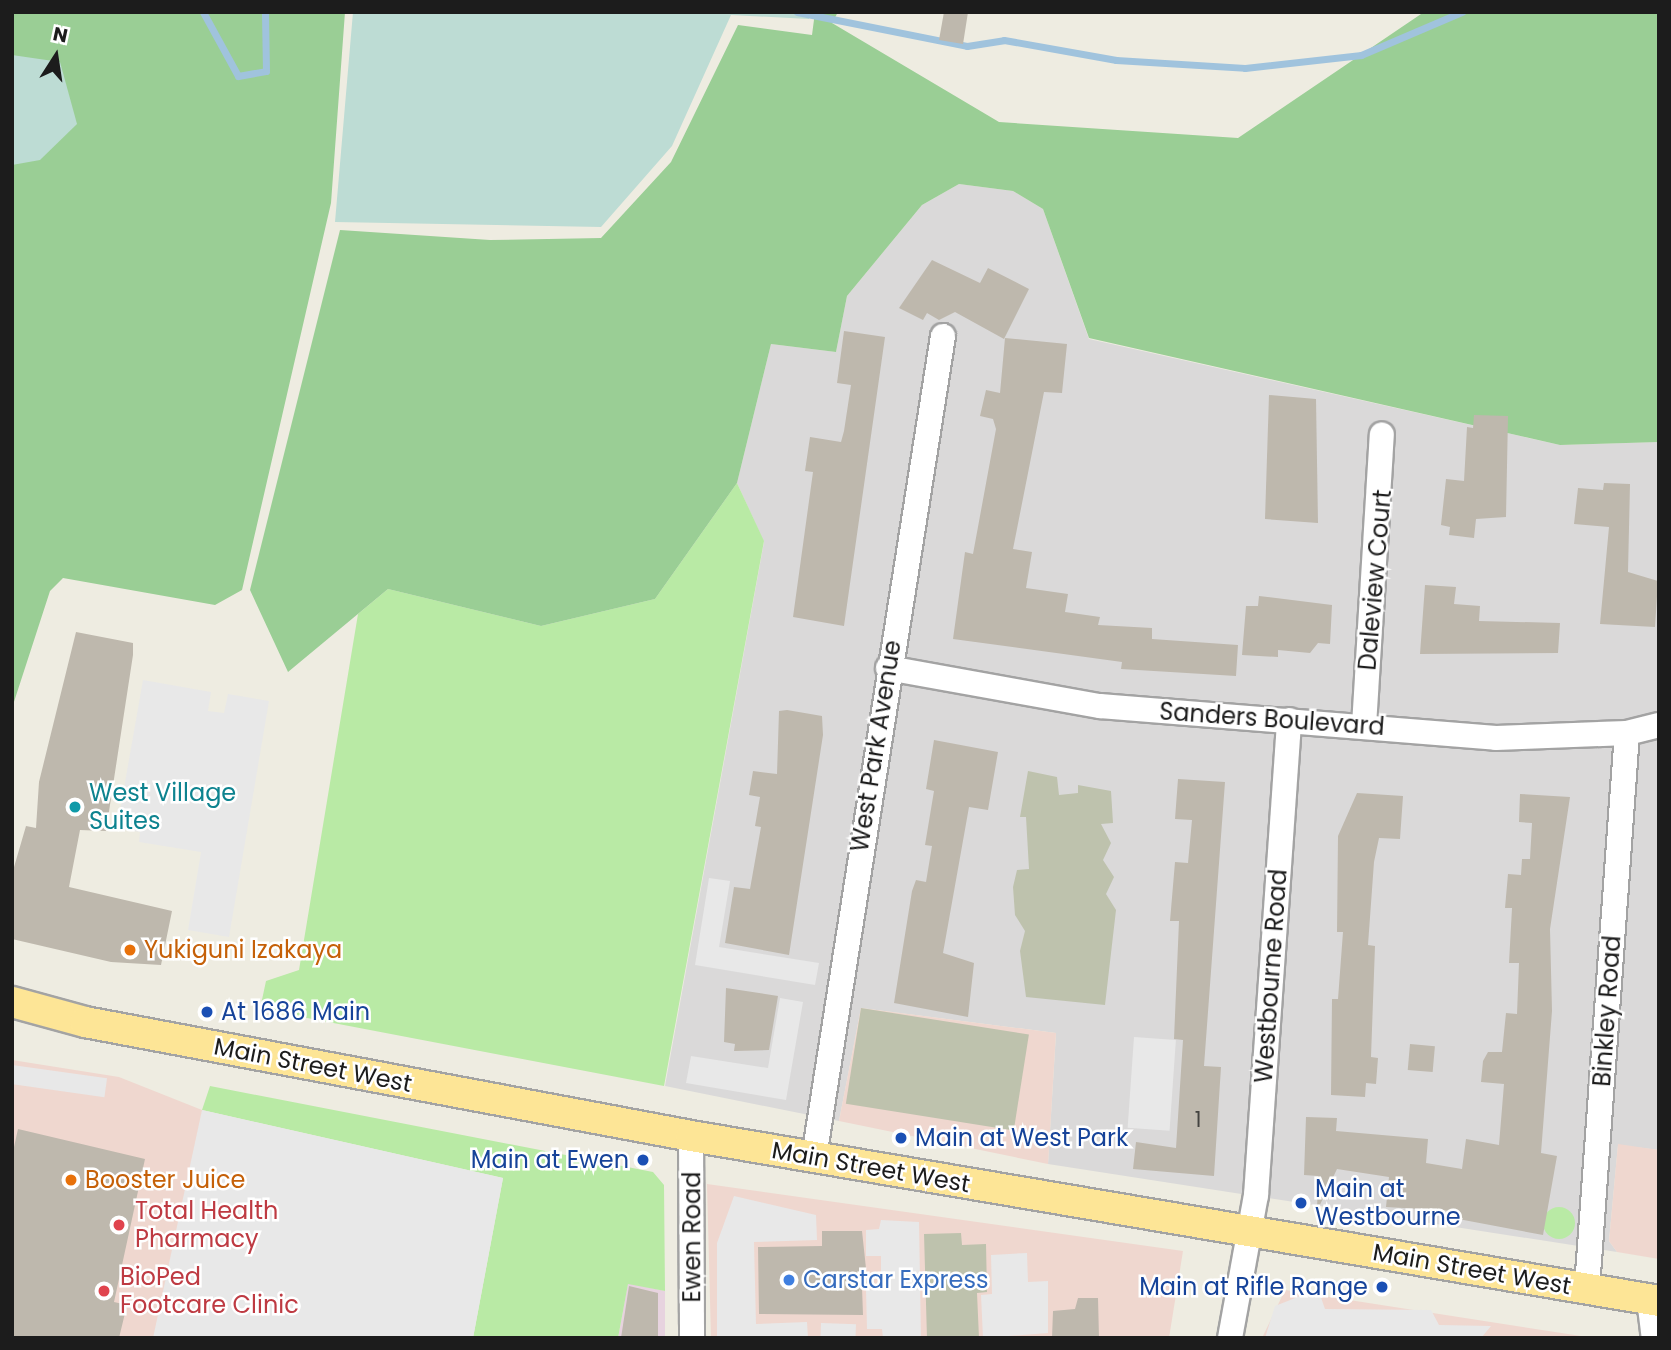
<!DOCTYPE html>
<style>
body{margin:0}
#map{position:relative;width:1671px;height:1350px;overflow:hidden;background:#eeece1;font-family:Poppins,sans-serif}
div>[style]{position:absolute}
[style*='--x']{left:calc(var(--x)*1px);top:calc(var(--y)*1px);width:calc(var(--w)*1px);rotate:calc(var(--a)*1deg)}
.residential>*{inset:0;background:#dad9d9}
.commercial>*{inset:0;background:#efd7cf}
.industrial>*{inset:0;background:#e7d3df}
.construction>*{inset:0;background:#bec2ad;transform-origin:0 0}
.grass>*{inset:0;background:#b9eaa5}
.round{border-radius:50%}
.forest>*{inset:0;background:#9ace95}
.wetland>*{inset:0;background:#bddcd4}
.parking>*{inset:0;background:#e8e8e8;transform-origin:0 0}
.stream>*{height:7px;margin:-3.5px;padding:0 3.5px;transform-origin:3.5px;border-radius:3.5px;background:#a0c3dd}
.building>*{inset:0;background:#beb8ad;transform-origin:0 0}
.roads{filter:drop-shadow(2px 0 #a3a3a3) drop-shadow(-2px 0 #a3a3a3) drop-shadow(0 2px #a3a3a3) drop-shadow(0 -2px #a3a3a3)}
.minor>*{height:24px;margin:-12px;padding:0 12px;transform-origin:12px;border-radius:12px;background:#fff}
.major>*{height:30px;margin:-15px;padding:0 15px;transform-origin:15px;border-radius:15px;background:#fde596}
.dots>*{width:19px;height:19px;translate:-50% -50%;box-sizing:border-box;border:4px solid #fff;border-radius:50%}
span{translate:-50% -50%;white-space:nowrap;text-align:center;line-height:1.15;-webkit-text-stroke:5px #fff;paint-order:stroke}
.number-label{font-size:21px;color:#444340}
.number-label span{-webkit-text-stroke-width:0}
.street-label{font-size:24px;color:#1c1c1c}
.culture-label{font-size:24px;color:#0d838f}
.left{translate:0 -50%;text-align:left}
.food-label{font-size:24px;color:#c56008}
.transit-label{font-size:24px;color:#164399}
.right{translate:-100% -50%;text-align:right}
.health-label{font-size:24px;color:#be3a42}
.shop-label{font-size:24px;color:#366cbe}
.frame{position:absolute;inset:0;border:14px solid #1c1c1c;pointer-events:none}
.north{position:absolute;left:21px;top:21px;width:70px;height:70px;-webkit-text-stroke:5px #fff;paint-order:stroke;rotate:12deg;font-size:19px;font-weight:700;line-height:28px;text-align:center;color:#1c1c1c}
.north::after{content:'';display:block;margin:auto;width:24px;height:32px;background:#1c1c1c;clip-path:polygon(50% 0,100% 100%,50% 72%,0 100%)}
</style>
<div id="map">
<div class="residential">
<div style="clip-path:polygon(959px 184px,1013px 191px,1043px 209px,1089px 339px,1560px 445px,1659px 442px,1659px 1150px,1618px 1145px,1609px 1241px,1617px 1252px,1048px 1164px,1056px 1033px,861px 1008px,839px 1121px,665px 1086px,764px 542px,737px 483px,771px 344px,836px 352px,847px 296px,922px 205px)"></div>
</div>
<div class="commercial">
<div style="clip-path:polygon(861px 1008px,1056px 1033px,1048px 1164px,839px 1121px)"></div>
<div style="clip-path:polygon(12px 1060px,119px 1077px,202px 1110px,473px 1338px,12px 1338px)"></div>
<div style="clip-path:polygon(1618px 1144px,1659px 1150px,1659px 1259px,1617px 1252px,1609px 1241px)"></div>
<div style="clip-path:polygon(707px 1184px,1183px 1251px,1169px 1338px,711px 1338px)"></div>
<div style="clip-path:polygon(1285px 1290px,1594px 1338px,1262px 1338px)"></div>
</div>
<div class="industrial">
<div style="clip-path:polygon(628px 1283px,665px 1291px,665px 1338px,618px 1338px)"></div>
</div>
<div class="construction">
<div style="clip-path:polygon(1028px 771px,1057px 777px,1059px 795px,1078px 793px,1078px 785px,1111px 791px,1113px 823px,1101px 824px,1111px 843px,1103px 860px,1114px 877px,1106px 894px,1116px 910px,1105px 1005px,1026px 997px,1020px 951px,1025px 931px,1015px 915px,1013px 887px,1017px 870px,1029px 869px,1026px 817px,1020px 817px)"></div>
<div style="left:861px;top:1008px;width:170px;height:97px;rotate:9deg"></div>
<div style="clip-path:polygon(961px 1233px,962px 1245px,986px 1244px,987px 1292px,977px 1293px,979px 1338px,927px 1338px,924px 1234px)"></div>
</div>
<div class="grass">
<div style="clip-path:polygon(737px 483px,764px 541px,664px 1086px,260px 1009px,266px 981px,299px 970px,358px 614px,388px 589px,541px 626px,655px 599px)"></div>
<div style="clip-path:polygon(210px 1086px,653px 1172px,664px 1185px,665px 1291px,628px 1284px,618px 1338px,473px 1338px,503px 1178px,202px 1110px)"></div>
<div class="round" style="left:1543px;top:1207px;width:32px;height:32px"></div>
</div>
<div class="forest">
<div style="clip-path:polygon(12px 12px,345px 12px,331px 203px,242px 590px,215px 605px,63px 578px,50px 591px,12px 708px)"></div>
<div style="clip-path:polygon(815px 12px,838px 12px,832px 23px,999px 122px,1238px 138px,1424px 12px,1659px 12px,1659px 442px,1560px 445px,1089px 338px,1043px 209px,1013px 191px,959px 184px,922px 205px,847px 296px,836px 352px,771px 344px,737px 483px,655px 599px,541px 626px,388px 589px,288px 672px,250px 590px,340px 230px,490px 240px,601px 238px,671px 162px,738px 25px,812px 35px)"></div>
</div>
<div class="wetland">
<div style="clip-path:polygon(353px 12px,810px 12px,809px 19px,731px 15px,672px 146px,601px 227px,335px 222px)"></div>
<div style="clip-path:polygon(12px 55px,60px 62px,77px 124px,40px 160px,12px 165px)"></div>
</div>
<div class="parking">
<div style="clip-path:polygon(143px 680px,211px 692px,208px 711px,224px 713px,228px 694px,269px 701px,229px 937px,188px 930px,201px 852px,139px 842px,140px 832px,117px 828px)"></div>
<div style="clip-path:polygon(709px 878px,730px 881px,719px 947px,819px 963px,815px 985px,695px 965px)"></div>
<div style="clip-path:polygon(780px 998px,803px 1002px,786px 1100px,686px 1083px,691px 1056px,768px 1068px)"></div>
<div style="left:1134px;top:1037px;width:42px;height:91px;rotate:4deg"></div>
<div style="left:12px;top:1065px;width:96px;height:19px;rotate:8deg"></div>
<div style="clip-path:polygon(202px 1110px,503px 1178px,473px 1338px,153px 1338px)"></div>
<div style="clip-path:polygon(734px 1196px,816px 1215px,817px 1240px,754px 1242px,756px 1324px,807px 1322px,808px 1338px,717px 1338px,717px 1243px)"></div>
<div style="clip-path:polygon(881px 1220px,919px 1222px,921px 1338px,883px 1338px,882px 1329px,867px 1329px,866px 1290px,881px 1289px,881px 1256px,866px 1256px,866px 1230px,879px 1229px)"></div>
<div style="clip-path:polygon(1027px 1253px,1028px 1282px,1048px 1281px,1048px 1333px,983px 1338px,981px 1295px,992px 1294px,991px 1255px)"></div>
<div style="clip-path:polygon(1318px 1289px,1325px 1309px,1431px 1310px,1439px 1325px,1491px 1326px,1481px 1338px,1265px 1338px,1275px 1306px)"></div>
<div style="left:821px;top:1323px;width:35px;height:15px;rotate:2deg"></div>
</div>
<div class="stream">
<div style="--x:203;--y:12;--w:73;--a:61.3"></div>
<div style="--x:238;--y:76;--w:28;--a:-10"></div>
<div style="--x:266;--y:71;--w:59;--a:-91"></div>
<div style="--x:797;--y:12;--w:173;--a:11.3"></div>
<div style="--x:967;--y:46;--w:37;--a:-9"></div>
<div style="--x:1004;--y:40;--w:114;--a:10.1"></div>
<div style="--x:1116;--y:60;--w:129;--a:3.5"></div>
<div style="--x:1245;--y:68;--w:117;--a:-6.4"></div>
<div style="--x:1361;--y:55;--w:110;--a:-23.1"></div>
</div>
<div class="building">
<div style="clip-path:polygon(944px 12px,968px 12px,963px 44px,939px 40px)"></div>
<div style="clip-path:polygon(932px 260px,980px 283px,988px 268px,1029px 289px,1004px 339px,955px 312px,939px 320px,927px 313px,923px 320px,899px 308px)"></div>
<div style="clip-path:polygon(844px 331px,885px 337px,844px 626px,793px 617px,813px 472px,805px 471px,810px 437px,841px 442px,844px 431px,851px 385px,837px 383px)"></div>
<div style="clip-path:polygon(1005px 338px,1067px 344px,1062px 393px,1044px 392px,1013px 549px,1032px 552px,1026px 588px,1068px 594px,1065px 612px,1100px 617px,1098px 625px,1152px 628px,1152px 639px,1238px 645px,1236px 676px,1121px 669px,1122px 662px,953px 639px,965px 552px,973px 554px,996px 429px,993px 419px,980px 416px,986px 390px,1000px 393px)"></div>
<div style="clip-path:polygon(1269px 395px,1316px 399px,1318px 523px,1265px 519px)"></div>
<div style="clip-path:polygon(1474px 415px,1508px 416px,1506px 517px,1476px 519px,1474px 538px,1449px 535px,1450px 527px,1441px 525px,1446px 479px,1464px 481px,1467px 427px,1473px 428px)"></div>
<div style="clip-path:polygon(1604px 483px,1630px 484px,1628px 572px,1658px 581px,1655px 627px,1600px 624px,1609px 527px,1574px 524px,1578px 488px,1603px 490px)"></div>
<div style="clip-path:polygon(1425px 585px,1456px 587px,1454px 604px,1480px 606px,1479px 621px,1560px 623px,1558px 653px,1420px 654px)"></div>
<div style="clip-path:polygon(1259px 596px,1332px 605px,1330px 644px,1318px 643px,1310px 653px,1278px 650px,1278px 657px,1242px 655px,1246px 606px,1258px 606px)"></div>
<div style="clip-path:polygon(76px 632px,133px 643px,133px 655px,106px 831px,80px 830px,69px 887px,172px 911px,161px 965px,111px 962px,12px 939px,12px 874px,26px 826px,36px 828px,39px 782px)"></div>
<div style="clip-path:polygon(787px 710px,822px 716px,823px 735px,789px 955px,725px 943px,734px 887px,750px 889px,761px 827px,755px 826px,760px 797px,749px 795px,753px 771px,777px 774px,779px 711px)"></div>
<div style="clip-path:polygon(934px 740px,998px 752px,988px 810px,969px 807px,943px 953px,974px 963px,968px 1017px,894px 1003px,912px 891px,916px 880px,926px 882px,932px 846px,925px 845px,934px 791px,926px 789px)"></div>
<div style="clip-path:polygon(1178px 779px,1225px 782px,1204px 1066px,1221px 1067px,1214px 1176px,1133px 1169px,1136px 1142px,1176px 1148px,1183px 1040px,1174px 1039px,1179px 921px,1170px 921px,1175px 862px,1188px 863px,1192px 820px,1175px 819px)"></div>
<div style="clip-path:polygon(1357px 793px,1403px 796px,1400px 839px,1379px 838px,1374px 862px,1368px 945px,1375px 946px,1371px 1057px,1378px 1058px,1376px 1084px,1366px 1083px,1365px 1097px,1331px 1095px,1332px 999px,1338px 999px,1343px 932px,1337px 932px,1338px 836px)"></div>
<div style="clip-path:polygon(1520px 794px,1570px 797px,1550px 929px,1552px 1011px,1541px 1153px,1557px 1156px,1543px 1235px,1453px 1218px,1455px 1211px,1386px 1207px,1389px 1177px,1337px 1169px,1317px 1211px,1318px 1176px,1304px 1175px,1306px 1117px,1337px 1118px,1336px 1131px,1428px 1139px,1426px 1163px,1462px 1169px,1466px 1139px,1499px 1145px,1504px 1084px,1481px 1082px,1483px 1061px,1488px 1052px,1502px 1052px,1506px 1013px,1517px 1014px,1519px 963px,1509px 963px,1512px 908px,1505px 908px,1508px 874px,1521px 875px,1522px 859px,1530px 859px,1532px 823px,1519px 822px)"></div>
<div style="clip-path:polygon(726px 988px,778px 996px,769px 1050px,734px 1051px,735px 1044px,724px 1042px)"></div>
<div style="left:1410px;top:1044px;width:25px;height:26px;rotate:5deg"></div>
<div style="clip-path:polygon(18px 1129px,145px 1159px,114px 1302px,127px 1305px,119px 1338px,12px 1338px,12px 1156px)"></div>
<div style="clip-path:polygon(822px 1231px,862px 1231px,868px 1287px,862px 1287px,863px 1315px,759px 1314px,758px 1247px,822px 1246px)"></div>
<div style="clip-path:polygon(629px 1286px,658px 1293px,658px 1338px,621px 1338px)"></div>
<div style="clip-path:polygon(1078px 1298px,1098px 1298px,1099px 1338px,1052px 1338px,1053px 1311px,1075px 1309px)"></div>
</div>
<div class="roads">
<div class="minor">
<div style="--x:888;--y:668;--w:215;--a:10.2"></div>
<div style="--x:1100;--y:706;--w:397;--a:4.6"></div>
<div style="--x:1496;--y:738;--w:131;--a:-2.2"></div>
<div style="--x:1627;--y:733;--w:33;--a:-14"></div>
<div style="--x:1364;--y:726;--w:292;--a:-86.5"></div>
<div style="--x:691;--y:1136;--w:202;--a:89.7"></div>
<div style="--x:814;--y:1157;--w:831;--a:-81.07"></div>
<div style="--x:1587;--y:1288;--w:556;--a:-85.88"></div>
<div style="--x:1649;--y:1299;--w:39;--a:83"></div>
<div style="--x:1230;--y:1338;--w:145;--a:-79.7"></div>
<div style="--x:1256;--y:1195;--w:476;--a:-86"></div>
</div>
<div class="major">
<div style="--x:12;--y:1002;--w:76;--a:15.3"></div>
<div style="--x:85;--y:1022;--w:617;--a:10.65"></div>
<div style="--x:691;--y:1136;--w:982;--a:9.67"></div>
</div>
</div>
<div class="dots">
<div style="left:75px;top:807px;background:#0f9aa8"></div>
<div style="left:130px;top:950px;background:#e8710a"></div>
<div style="left:207px;top:1012px;background:#1a4fb4"></div>
<div style="left:901px;top:1138px;background:#1a4fb4"></div>
<div style="left:643px;top:1160px;background:#1a4fb4"></div>
<div style="left:71px;top:1180px;background:#e8710a"></div>
<div style="left:1301px;top:1203px;background:#1a4fb4"></div>
<div style="left:119px;top:1225px;background:#e0444e"></div>
<div style="left:789px;top:1280px;background:#3f7fe0"></div>
<div style="left:1382px;top:1287px;background:#1a4fb4"></div>
<div style="left:104px;top:1291px;background:#e0444e"></div>
</div>
<div class="number-label">
<span style="left:1198px;top:1120px">1</span>
</div>
<div class="street-label">
<span style="left:1375px;top:580px;rotate:-85deg">Daleview Court</span>
<span style="left:1272px;top:719px;rotate:4deg">Sanders Boulevard</span>
<span style="left:876px;top:746px;rotate:-81deg">West Park Avenue</span>
<span style="left:1271px;top:976px;rotate:-86deg">Westbourne Road</span>
<span style="left:1607px;top:1011px;rotate:-86deg">Binkley Road</span>
<span style="left:313px;top:1065px;rotate:11deg">Main Street West</span>
<span style="left:871px;top:1167px;rotate:10deg">Main Street West</span>
<span style="left:692px;top:1237px;rotate:-90deg">Ewen Road</span>
<span style="left:1472px;top:1269px;rotate:10deg">Main Street West</span>
</div>
<div class="culture-label">
<span class="left" style="left:89px;top:807px">West Village<br>Suites</span>
</div>
<div class="food-label">
<span class="left" style="left:144px;top:950px">Yukiguni Izakaya</span>
<span class="left" style="left:85px;top:1180px">Booster Juice</span>
</div>
<div class="transit-label">
<span class="left" style="left:221px;top:1012px">At 1686 Main</span>
<span class="left" style="left:915px;top:1138px">Main at West Park</span>
<span class="right" style="left:629px;top:1160px">Main at Ewen</span>
<span class="left" style="left:1315px;top:1203px">Main at<br>Westbourne</span>
<span class="right" style="left:1368px;top:1287px">Main at Rifle Range</span>
</div>
<div class="health-label">
<span class="left" style="left:135px;top:1225px">Total Health<br>Pharmacy</span>
<span class="left" style="left:120px;top:1291px">BioPed<br>Footcare Clinic</span>
</div>
<div class="shop-label">
<span class="left" style="left:803px;top:1280px">Carstar Express</span>
</div>
<div class="frame"></div>
<div class="north">N</div>
</div>
